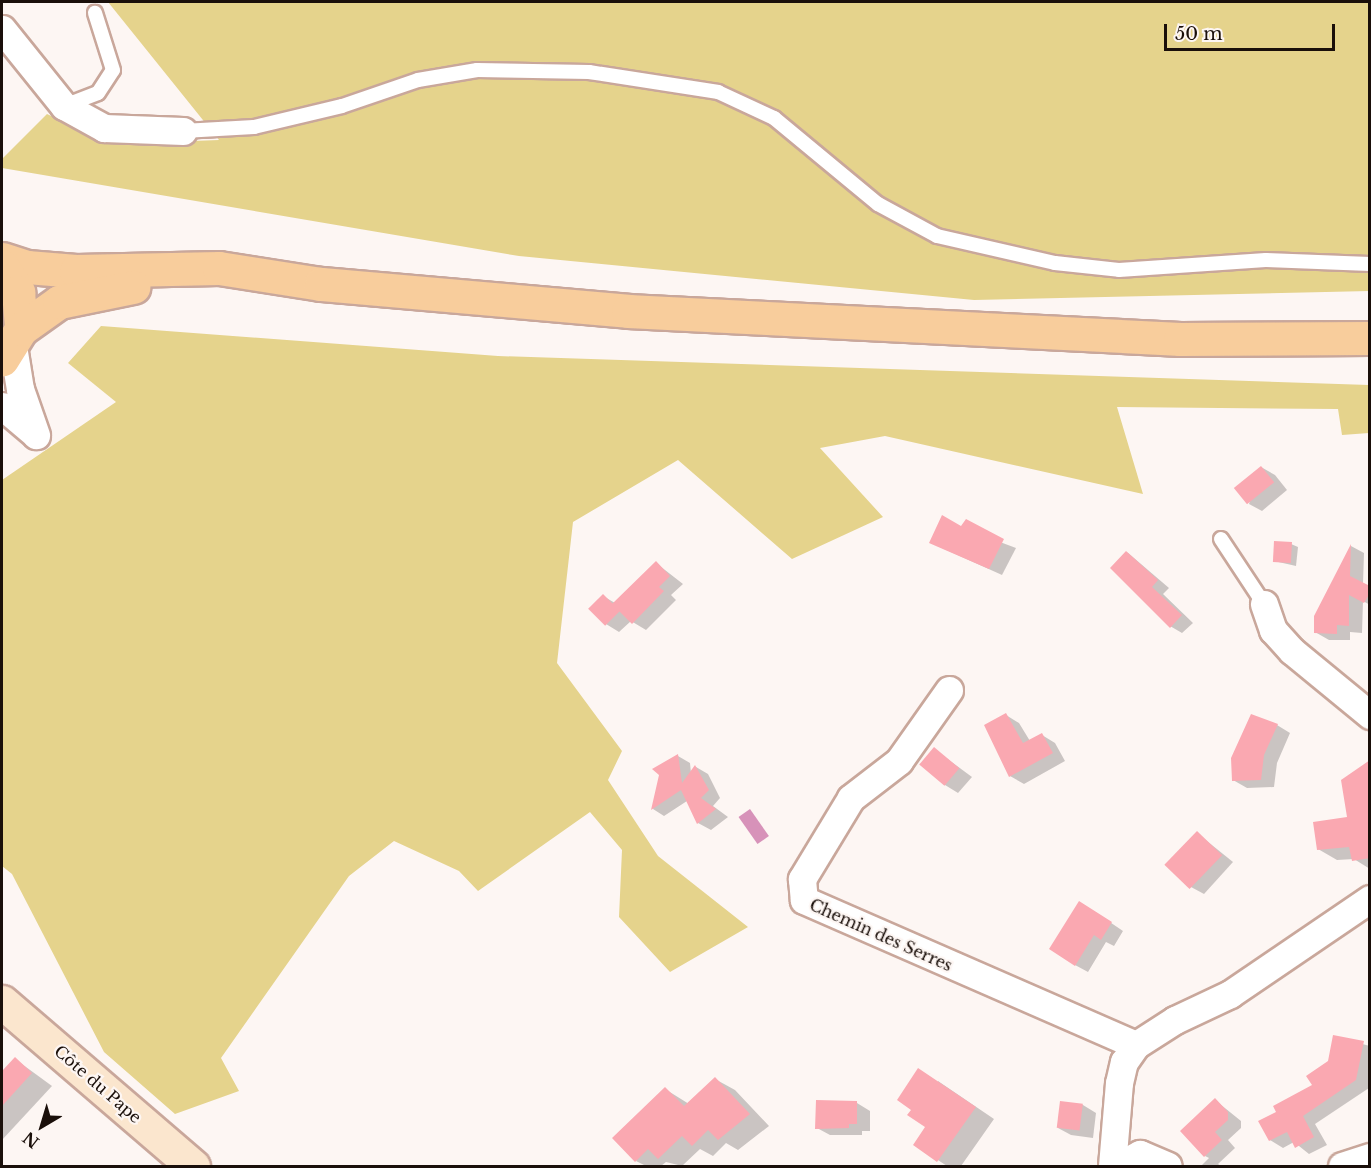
<!DOCTYPE html>
<meta charset="utf-8">
<style>
body{margin:0}
#map{position:relative;width:1371px;height:1168px;overflow:hidden;background:#fdf6f3;font-family:"Libre Baskerville",serif}
div>[style]{position:absolute}
[style*='--x']{left:calc(var(--x)*1px);top:calc(var(--y)*1px);width:calc(var(--w)*1px);rotate:calc(var(--a)*1deg)}
.green>*{inset:0;background:#e5d38c}
.water>*{inset:0;background:#d792b9;transform-origin:0 0}
.shadow>*{inset:0;background:#0003}
.building>*{inset:0;background:#faa8b1;transform-origin:0 0}
.roads{filter:drop-shadow(2px 0 #c9a79b) drop-shadow(-2px 0 #c9a79b) drop-shadow(0 2px #c9a79b) drop-shadow(0 -2px #c9a79b)}
.service>*{height:14px;margin:-7px;padding:0 7px;transform-origin:7px;border-radius:7px;background:#fff}
.minor>*{height:27px;margin:-13.5px;padding:0 13.5px;transform-origin:13.5px;border-radius:13.5px;background:#fff}
.secondary>*{height:33px;margin:-16.5px;padding:0 16.5px;transform-origin:16.5px;border-radius:16.5px;background:#fbe6ce}
.primary>*{height:33px;margin:-16.5px;padding:0 16.5px;transform-origin:16.5px;border-radius:16.5px;background:#f8cd9c}
span{translate:-50% -50%;white-space:nowrap;text-align:center;line-height:1.15;-webkit-text-stroke:4.5px #fdf6f3;paint-order:stroke}
.street-label{font-size:16px;color:#1a0f0a}
.frame{position:absolute;inset:0;border:3px solid #1a0f0a;pointer-events:none}
.north{position:absolute;left:12px;top:1096px;width:60px;height:60px;-webkit-text-stroke:4px #fdf6f3;paint-order:stroke;rotate:218deg;font-size:16px;font-weight:700;line-height:24px;text-align:center;color:#1a0f0a}
.north::after{content:'';display:block;margin:auto;width:21px;height:27px;background:#1a0f0a;clip-path:polygon(50% 0,100% 100%,50% 72%,0 100%)}
.scale{position:absolute;left:1164px;top:24px;width:171px;height:27px;box-sizing:border-box;border:3px solid #1a0f0a;border-top:0;padding-left:8px;font-size:18px;line-height:21px;white-space:nowrap;color:#1a0f0a;-webkit-text-stroke:4px #fdf6f3;paint-order:stroke}
</style>
<div id="map">
<div class="green">
<div style="clip-path:polygon(108px 2px,1369px 2px,1370px 291px,974px 300px,519px 256px,2px 168px,2px 159px,47px 114px,111px 144px,219px 140px)"></div>
<div style="clip-path:polygon(101px 326px,498px 356px,1369px 385px,1369px 433px,1342px 435px,1338px 409px,1117px 407px,1143px 494px,885px 436px,820px 448px,883px 517px,792px 559px,678px 460px,573px 522px,557px 663px,622px 751px,608px 780px,658px 856px,748px 927px,670px 972px,619px 917px,622px 850px,590px 812px,478px 891px,459px 871px,394px 841px,349px 876px,221px 1058px,239px 1091px,175px 1114px,104px 1052px,12px 874px,2px 866px,2px 480px,116px 402px,68px 363px)"></div>
</div>
<div class="water">
<div style="left:750px;top:809px;width:33px;height:14px;rotate:55deg"></div>
</div>
<div class="shadow">
<div style="clip-path:polygon(1261px 467px,1275px 475px,1287px 490px,1262px 511px,1249px 504px)"></div>
<div style="clip-path:polygon(960px 527px,1016px 548px,1002px 575px,931px 543px)"></div>
<div style="clip-path:polygon(1291px 544px,1298px 547px,1296px 566px,1274px 561px)"></div>
<div style="clip-path:polygon(1351px 546px,1364px 553px,1363px 584px,1370px 587px,1370px 605px,1363px 601px,1362px 633px,1350px 632px,1350px 640px,1329px 640px,1315px 632px,1316px 616px)"></div>
<div style="clip-path:polygon(1127px 552px,1169px 588px,1163px 594px,1193px 623px,1182px 633px,1170px 626px)"></div>
<div style="clip-path:polygon(656px 563px,683px 584px,671px 595px,676px 600px,646px 630px,631px 621px,619px 632px,606px 624px,603px 596px,615px 603px)"></div>
<div style="clip-path:polygon(1006px 715px,1019px 723px,1030px 741px,1042px 735px,1055px 743px,1065px 761px,1024px 784px,1010px 776px)"></div>
<div style="clip-path:polygon(1277px 725px,1290px 733px,1277px 763px,1274px 787px,1247px 788px,1233px 780px)"></div>
<div style="clip-path:polygon(934px 749px,972px 777px,958px 793px,945px 785px)"></div>
<div style="clip-path:polygon(678px 756px,690px 763px,691px 773px,696px 767px,708px 774px,720px 798px,713px 806px,728px 817px,711px 830px,698px 823px,687px 801px,664px 816px,653px 809px,660px 774px)"></div>
<div style="clip-path:polygon(1370px 761px,1370px 869px,1354px 859px,1337px 860px,1318px 849px,1348px 818px)"></div>
<div style="clip-path:polygon(1197px 833px,1233px 862px,1204px 894px,1191px 887px)"></div>
<div style="clip-path:polygon(1092px 910px,1123px 931px,1114px 946px,1106px 942px,1088px 972px,1075px 965px)"></div>
<div style="clip-path:polygon(1335px 1037px,1370px 1046px,1369px 1088px,1315px 1124px,1327px 1145px,1309px 1154px,1294px 1142px,1283px 1148px,1270px 1140px,1278px 1112px,1315px 1085px,1329px 1062px)"></div>
<div style="clip-path:polygon(15px 1059px,52px 1086px,2px 1140px,2px 1074px)"></div>
<div style="clip-path:polygon(715px 1079px,735px 1090px,769px 1126px,738px 1150px,726px 1143px,713px 1156px,700px 1149px,682px 1166px,666px 1162px,661px 1166px,646px 1166px,636px 1161px,665px 1089px,689px 1104px)"></div>
<div style="clip-path:polygon(938px 1081px,994px 1119px,961px 1166px,947px 1166px,915px 1145px,927px 1126px)"></div>
<div style="clip-path:polygon(1215px 1100px,1241px 1121px,1241px 1128px,1228px 1140px,1235px 1148px,1218px 1164px,1221px 1166px,1201px 1166px,1209px 1158px,1205px 1156px)"></div>
<div style="clip-path:polygon(857px 1103px,870px 1111px,870px 1131px,862px 1131px,862px 1135px,830px 1135px,817px 1128px)"></div>
<div style="clip-path:polygon(1061px 1103px,1083px 1105px,1096px 1113px,1093px 1138px,1071px 1135px,1058px 1128px)"></div>
</div>
<div class="building">
<div style="left:1261px;top:466px;width:21px;height:35px;rotate:51deg"></div>
<div style="clip-path:polygon(942px 515px,961px 526px,966px 519px,1004px 539px,989px 569px,929px 543px)"></div>
<div style="left:1274px;top:541px;width:18px;height:21px;rotate:3deg"></div>
<div style="clip-path:polygon(1351px 544px,1350px 576px,1370px 586px,1370px 593px,1364px 603px,1349px 595px,1349px 626px,1337px 625px,1337px 634px,1314px 633px,1314px 616px)"></div>
<div style="clip-path:polygon(1126px 551px,1158px 580px,1152px 587px,1182px 615px,1170px 628px,1110px 568px)"></div>
<div style="clip-path:polygon(656px 561px,670px 576px,659px 587px,664px 591px,632px 624px,612px 604px)"></div>
<div style="left:603px;top:594px;width:24px;height:21px;rotate:45deg"></div>
<div style="clip-path:polygon(1006px 713px,1023px 743px,1042px 733px,1053px 753px,1009px 777px,984px 725px)"></div>
<div style="clip-path:polygon(1251px 714px,1278px 724px,1264px 755px,1261px 780px,1232px 781px,1231px 758px)"></div>
<div style="left:934px;top:747px;width:33px;height:23px;rotate:40deg"></div>
<div style="clip-path:polygon(678px 754px,682px 783px,695px 765px,709px 790px,701px 798px,716px 809px,697px 824px,681px 790px,651px 810px,659px 775px,652px 769px)"></div>
<div style="clip-path:polygon(1370px 760px,1370px 858px,1352px 861px,1349px 847px,1317px 850px,1313px 822px,1347px 817px,1341px 780px)"></div>
<div style="left:1197px;top:831px;width:35px;height:47px;rotate:44deg"></div>
<div style="clip-path:polygon(1079px 901px,1112px 922px,1101px 940px,1094px 935px,1075px 966px,1049px 949px)"></div>
<div style="clip-path:polygon(1333px 1035px,1364px 1041px,1356px 1080px,1303px 1116px,1314px 1137px,1295px 1148px,1287px 1132px,1269px 1141px,1258px 1121px,1276px 1112px,1273px 1106px,1312px 1085px,1306px 1076px,1328px 1061px)"></div>
<div style="clip-path:polygon(15px 1057px,32px 1073px,2px 1106px,2px 1071px)"></div>
<div style="clip-path:polygon(918px 1068px,976px 1107px,937px 1162px,913px 1145px,925px 1127px,907px 1115px,911px 1110px,897px 1100px)"></div>
<div style="clip-path:polygon(715px 1077px,750px 1114px,718px 1140px,708px 1130px,692px 1146px,682px 1136px,658px 1159px,648px 1149px,635px 1162px,612px 1138px,665px 1087px,684px 1106px)"></div>
<div style="clip-path:polygon(1215px 1098px,1228px 1112px,1228px 1120px,1215px 1132px,1222px 1140px,1204px 1157px,1180px 1131px)"></div>
<div style="clip-path:polygon(816px 1100px,857px 1101px,857px 1124px,849px 1124px,849px 1128px,815px 1129px)"></div>
<div style="left:1060px;top:1101px;width:23px;height:27px;rotate:7deg"></div>
</div>
<div class="roads">
<div class="service">
<div style="--x:64;--y:106;--w:36;--a:-21"></div>
<div style="--x:98;--y:93;--w:27;--a:-57"></div>
<div style="--x:113;--y:70;--w:60;--a:-107.5"></div>
<div style="--x:183;--y:131;--w:71;--a:-3.2"></div>
<div style="--x:254;--y:127;--w:90;--a:-13.4"></div>
<div style="--x:342;--y:106;--w:80;--a:-18.9"></div>
<div style="--x:418;--y:80;--w:60;--a:-9.6"></div>
<div style="--x:477;--y:70;--w:112;--a:1"></div>
<div style="--x:589;--y:72;--w:131;--a:8.8"></div>
<div style="--x:718;--y:92;--w:62;--a:24.9"></div>
<div style="--x:774;--y:118;--w:135;--a:39.6"></div>
<div style="--x:878;--y:204;--w:67;--a:28.5"></div>
<div style="--x:937;--y:236;--w:121;--a:12.9"></div>
<div style="--x:1055;--y:263;--w:64;--a:6.2"></div>
<div style="--x:1119;--y:270;--w:147;--a:-3.9"></div>
<div style="--x:1266;--y:260;--w:104;--a:2.2"></div>
<div style="--x:1221;--y:539;--w:78;--a:56.5"></div>
</div>
<div class="minor">
<div style="--x:2;--y:29;--w:99;--a:51.2"></div>
<div style="--x:64;--y:106;--w:46;--a:28.8"></div>
<div style="--x:104;--y:128;--w:79;--a:2.2"></div>
<div style="--x:13;--y:346;--w:44;--a:80.8"></div>
<div style="--x:20;--y:389;--w:49;--a:70.8"></div>
<div style="--x:2;--y:406;--w:43;--a:40.3"></div>
<div style="--x:1264;--y:604;--w:28;--a:71"></div>
<div style="--x:1273;--y:630;--w:28;--a:48"></div>
<div style="--x:1292;--y:651;--w:101;--a:39.4"></div>
<div style="--x:949;--y:690;--w:87;--a:125.2"></div>
<div style="--x:899;--y:761;--w:61;--a:142.4"></div>
<div style="--x:851;--y:798;--w:95;--a:121.2"></div>
<div style="--x:802;--y:879;--w:21;--a:85"></div>
<div style="--x:804;--y:900;--w:362;--a:23.6"></div>
<div style="--x:1112;--y:1166;--w:83;--a:-85.2"></div>
<div style="--x:1119;--y:1083;--w:22;--a:-77"></div>
<div style="--x:1124;--y:1062;--w:21;--a:-55"></div>
<div style="--x:1136;--y:1045;--w:46;--a:-32.7"></div>
<div style="--x:1175;--y:1020;--w:61;--a:-25.3"></div>
<div style="--x:1230;--y:994;--w:169;--a:-34.2"></div>
<div style="--x:1118;--y:1166;--w:25;--a:-29"></div>
<div style="--x:1140;--y:1154;--w:30;--a:23"></div>
<div style="--x:1342;--y:1166;--w:29;--a:-18"></div>
</div>
<div class="secondary">
<div style="--x:2;--y:1002;--w:252;--a:40.7"></div>
</div>
<div class="primary">
<div style="--x:2;--y:259;--w:26;--a:18"></div>
<div style="--x:27;--y:267;--w:49;--a:4.7"></div>
<div style="--x:76;--y:271;--w:143;--a:-1.2"></div>
<div style="--x:219;--y:268;--w:103;--a:8.9"></div>
<div style="--x:321;--y:284;--w:308;--a:5"></div>
<div style="--x:628;--y:311;--w:553;--a:2.9"></div>
<div style="--x:1180;--y:339;--w:190;--a:-0.3"></div>
<div style="--x:2;--y:266;--w:31;--a:58"></div>
<div style="--x:18;--y:292;--w:37;--a:85"></div>
<div style="--x:21;--y:329;--w:36;--a:122"></div>
<div style="--x:21;--y:329;--w:47;--a:-35.4"></div>
<div style="--x:59;--y:302;--w:76;--a:-11.5"></div>
</div>
</div>
<div class="street-label">
<span style="left:881px;top:935px;rotate:24deg">Chemin des Serres</span>
<span style="left:98px;top:1084px;rotate:41deg">Côte du Pape</span>
</div>
<div class="frame"></div>
<div class="north">N</div>
<div class="scale">50 m</div>
</div>
